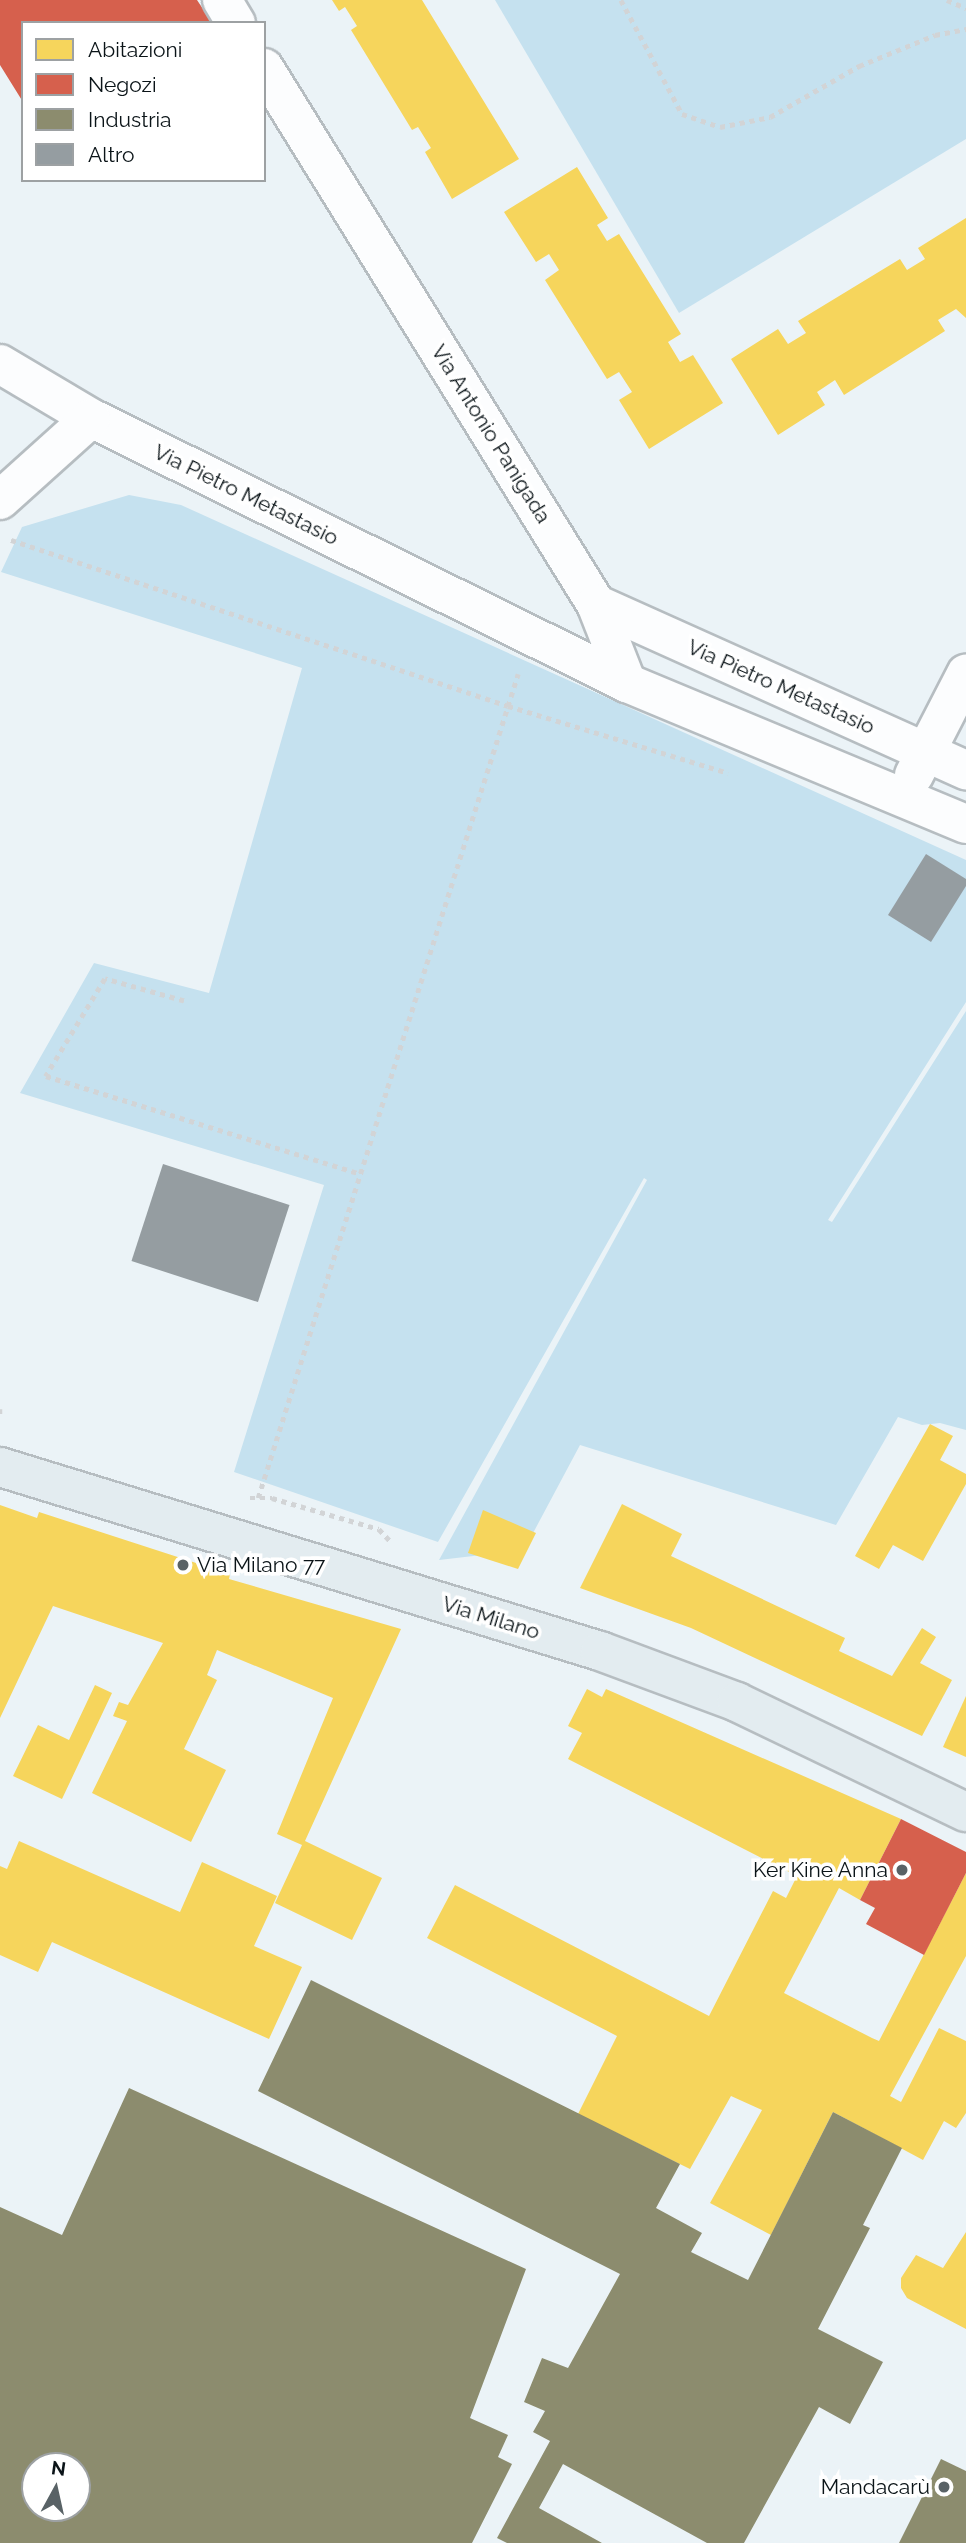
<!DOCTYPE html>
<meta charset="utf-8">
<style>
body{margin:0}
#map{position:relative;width:966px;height:2543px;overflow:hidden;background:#ebf3f7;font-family:Raleway,sans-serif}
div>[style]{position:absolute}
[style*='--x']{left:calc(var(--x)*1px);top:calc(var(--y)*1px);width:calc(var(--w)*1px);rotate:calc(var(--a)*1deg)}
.green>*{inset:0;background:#c5e1ef}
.homes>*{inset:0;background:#f6d55c}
.shops>*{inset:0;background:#d6604d}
.industry>*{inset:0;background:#8c8c6e}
.building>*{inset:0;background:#959da1;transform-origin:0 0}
.path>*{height:4.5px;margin-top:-2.25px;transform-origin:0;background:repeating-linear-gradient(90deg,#d2d4d6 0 5px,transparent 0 10px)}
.roads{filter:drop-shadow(2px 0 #b6bdc1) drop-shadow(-2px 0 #b6bdc1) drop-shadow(0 2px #b6bdc1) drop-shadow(0 -2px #b6bdc1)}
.minor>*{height:38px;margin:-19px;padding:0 19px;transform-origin:19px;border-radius:19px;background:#fcfdfe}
.major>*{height:38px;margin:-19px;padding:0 19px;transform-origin:19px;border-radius:19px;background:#e3ecf0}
.dots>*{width:19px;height:19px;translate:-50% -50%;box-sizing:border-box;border:4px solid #fff;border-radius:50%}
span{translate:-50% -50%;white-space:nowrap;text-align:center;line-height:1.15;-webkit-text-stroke:7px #fff;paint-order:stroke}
.street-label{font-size:21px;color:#0b1418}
.poi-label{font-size:21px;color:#0b1418}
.left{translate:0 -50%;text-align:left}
.right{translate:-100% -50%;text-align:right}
.legend{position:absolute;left:21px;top:21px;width:245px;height:161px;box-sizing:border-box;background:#fff;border:2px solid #9da1a3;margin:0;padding:9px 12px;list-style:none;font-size:21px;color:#0b1418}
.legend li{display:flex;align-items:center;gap:14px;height:35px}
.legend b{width:35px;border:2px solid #9da1a3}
.north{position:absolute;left:21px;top:2452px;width:70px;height:70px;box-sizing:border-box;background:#fff;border:2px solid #9da1a3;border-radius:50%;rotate:8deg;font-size:19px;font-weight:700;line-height:28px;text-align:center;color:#0b1418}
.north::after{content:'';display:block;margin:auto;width:24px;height:32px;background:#596266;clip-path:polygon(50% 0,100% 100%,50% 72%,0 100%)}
</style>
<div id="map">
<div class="green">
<div style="clip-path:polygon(495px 0,966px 0,966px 139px,679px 313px)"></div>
<div style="clip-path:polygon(129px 495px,181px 505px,966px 860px,966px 1002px,828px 1220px,832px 1222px,966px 1011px,966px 1430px,940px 1423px,922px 1425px,898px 1417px,836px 1525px,580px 1445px,524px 1550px,439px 1560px,647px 1180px,644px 1178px,438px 1542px,234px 1472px,324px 1185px,20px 1093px,94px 963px,209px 993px,302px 668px,1px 572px,22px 527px)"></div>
</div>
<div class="homes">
<div style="clip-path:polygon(332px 0,422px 0,519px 159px,452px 199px,425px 152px,431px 148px,418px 127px,412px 130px,351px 30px,357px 26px,345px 7px,339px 11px)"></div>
<div style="clip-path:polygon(577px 167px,608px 218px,597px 225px,607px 241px,619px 234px,681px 334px,668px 342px,680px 362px,693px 355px,723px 403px,649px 449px,619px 400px,632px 392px,619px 372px,607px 379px,545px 280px,559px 270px,549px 254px,536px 262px,504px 212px)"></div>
<div style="clip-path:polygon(966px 218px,966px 318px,956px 309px,938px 320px,945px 331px,844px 395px,835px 380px,817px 392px,825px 405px,778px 435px,731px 359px,778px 329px,788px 344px,806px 333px,798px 321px,900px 259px,907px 270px,925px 259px,918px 248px)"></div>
<div style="clip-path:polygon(930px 1424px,953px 1436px,940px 1460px,966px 1474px,966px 1484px,923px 1561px,893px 1545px,879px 1569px,855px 1556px)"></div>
<div style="clip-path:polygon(622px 1504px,682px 1534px,671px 1556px,845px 1638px,839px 1651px,892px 1676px,922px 1628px,936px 1637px,920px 1663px,952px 1680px,922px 1736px,691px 1628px,580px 1588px)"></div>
<div style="clip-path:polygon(0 1505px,37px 1518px,39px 1512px,230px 1574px,229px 1579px,401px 1629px,305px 1841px,382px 1878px,352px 1940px,275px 1903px,302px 1845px,277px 1834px,333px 1698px,217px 1650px,207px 1675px,217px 1680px,184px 1749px,226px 1770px,191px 1842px,92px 1793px,127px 1721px,113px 1716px,119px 1702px,128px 1705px,163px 1643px,53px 1606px,0 1718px)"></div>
<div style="clip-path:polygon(483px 1510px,536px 1533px,518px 1569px,468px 1553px)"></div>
<div style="clip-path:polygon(95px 1685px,112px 1693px,62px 1799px,13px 1776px,38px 1725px,69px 1740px)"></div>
<div style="clip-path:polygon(587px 1689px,602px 1697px,606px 1689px,901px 1819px,860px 1900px,839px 1888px,784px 1993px,872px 2038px,879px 2041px,966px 1873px,966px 1956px,890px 2096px,901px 2102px,939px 2028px,966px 2041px,966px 2113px,956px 2128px,944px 2121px,923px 2160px,833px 2112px,771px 2235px,710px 2203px,762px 2110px,731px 2096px,690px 2169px,578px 2114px,617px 2036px,427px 1938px,455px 1885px,709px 2016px,773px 1891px,786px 1898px,797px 1876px,568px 1759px,582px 1733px,568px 1726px)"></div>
<div style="clip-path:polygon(966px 1696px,966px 1757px,943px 1747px)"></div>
<div style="clip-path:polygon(19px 1841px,180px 1912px,202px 1862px,277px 1896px,254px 1946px,302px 1967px,269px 2039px,52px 1942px,38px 1972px,0 1955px,0 1866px,7px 1869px)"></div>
<div style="clip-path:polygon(966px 2232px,966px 2329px,907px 2298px,901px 2288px,901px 2278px,916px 2255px,943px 2268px)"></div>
</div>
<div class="shops">
<div style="clip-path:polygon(0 0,197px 0,211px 21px,23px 23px,23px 102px,0 65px)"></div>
<div style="clip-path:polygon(901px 1819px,966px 1852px,966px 1873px,924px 1955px,866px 1924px,875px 1908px,860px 1900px)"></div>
</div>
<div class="industry">
<div style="clip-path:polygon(311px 1980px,680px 2164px,656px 2208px,702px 2233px,691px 2252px,748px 2280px,833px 2112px,902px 2148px,863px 2225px,870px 2228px,818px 2329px,883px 2362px,850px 2424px,819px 2407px,744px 2543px,707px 2543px,563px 2464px,539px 2508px,602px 2543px,507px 2543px,497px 2538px,550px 2441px,533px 2432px,545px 2411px,524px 2402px,542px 2358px,568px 2368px,620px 2274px,258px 2091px)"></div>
<div style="clip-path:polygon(evenodd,129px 2088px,526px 2269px,470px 2418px,508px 2435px,498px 2457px,512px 2464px,472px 2543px,0 2543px,0 2207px,62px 2235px,129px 2088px,35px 2466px,77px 2466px,77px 2508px,35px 2508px,35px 2466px)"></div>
<div style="clip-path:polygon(941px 2459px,966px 2471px,966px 2543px,899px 2543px)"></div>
</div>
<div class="building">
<div style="clip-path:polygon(926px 854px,966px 879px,966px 886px,931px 942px,888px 915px)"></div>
<div style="left:163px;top:1164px;width:133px;height:102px;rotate:18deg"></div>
</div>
<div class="path">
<div style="--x:621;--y:0;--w:129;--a:61.8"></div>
<div style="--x:682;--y:114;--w:40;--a:18.9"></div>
<div style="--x:720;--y:127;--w:51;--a:-11.3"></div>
<div style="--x:770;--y:117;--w:103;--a:-29.8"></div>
<div style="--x:859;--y:66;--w:82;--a:-22.2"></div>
<div style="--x:935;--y:35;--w:32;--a:-11"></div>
<div style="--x:947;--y:0;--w:21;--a:23"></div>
<div style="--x:11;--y:540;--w:524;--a:18.47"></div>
<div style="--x:508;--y:706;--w:230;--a:16.9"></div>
<div style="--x:184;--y:1001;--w:82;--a:-164.4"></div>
<div style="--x:105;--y:979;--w:114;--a:121.3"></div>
<div style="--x:46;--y:1076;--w:327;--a:17.3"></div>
<div style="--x:0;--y:1409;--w:7;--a:90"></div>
<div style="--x:250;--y:1498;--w:22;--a:0"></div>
<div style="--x:272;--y:1498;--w:111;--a:16.2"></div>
<div style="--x:379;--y:1529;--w:19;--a:47"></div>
<div style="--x:258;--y:1498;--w:864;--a:-72.49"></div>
</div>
<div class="roads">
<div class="minor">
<div style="--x:222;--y:0;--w:27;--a:59"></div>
<div style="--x:264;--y:68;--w:630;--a:58.23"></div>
<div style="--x:596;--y:604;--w:85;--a:68.6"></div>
<div style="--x:0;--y:364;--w:106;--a:30.7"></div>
<div style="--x:91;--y:418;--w:598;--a:26.31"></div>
<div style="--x:627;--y:683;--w:367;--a:22.6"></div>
<div style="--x:0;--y:500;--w:122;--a:-42"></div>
<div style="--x:596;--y:604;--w:406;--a:24.2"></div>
<div style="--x:914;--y:775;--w:114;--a:-62.8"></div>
</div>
<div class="major">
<div style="--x:0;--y:1467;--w:628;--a:17.05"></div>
<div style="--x:600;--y:1651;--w:146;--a:20.4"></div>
<div style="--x:737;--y:1702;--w:254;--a:25.7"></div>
</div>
</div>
<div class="dots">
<div style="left:183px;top:1565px;background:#596266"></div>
<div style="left:902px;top:1870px;background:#596266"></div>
<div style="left:944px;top:2487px;background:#596266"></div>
</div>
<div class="street-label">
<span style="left:491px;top:434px;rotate:58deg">Via Antonio Panigada</span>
<span style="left:246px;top:495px;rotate:26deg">Via Pietro Metastasio</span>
<span style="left:781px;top:687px;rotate:24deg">Via Pietro Metastasio</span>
<span style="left:491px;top:1618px;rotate:17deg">Via Milano</span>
</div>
<div class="poi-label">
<span class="left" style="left:197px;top:1565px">Via Milano 77</span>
<span class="right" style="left:888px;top:1870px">Ker Kine Anna</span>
<span class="right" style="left:930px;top:2487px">Mandacarù</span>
</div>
<ul class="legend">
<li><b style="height:19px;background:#f6d55c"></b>Abitazioni</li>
<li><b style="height:19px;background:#d6604d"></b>Negozi</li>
<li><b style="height:19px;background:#8c8c6e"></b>Industria</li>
<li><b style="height:19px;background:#959da1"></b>Altro</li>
</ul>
<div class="north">N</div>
</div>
